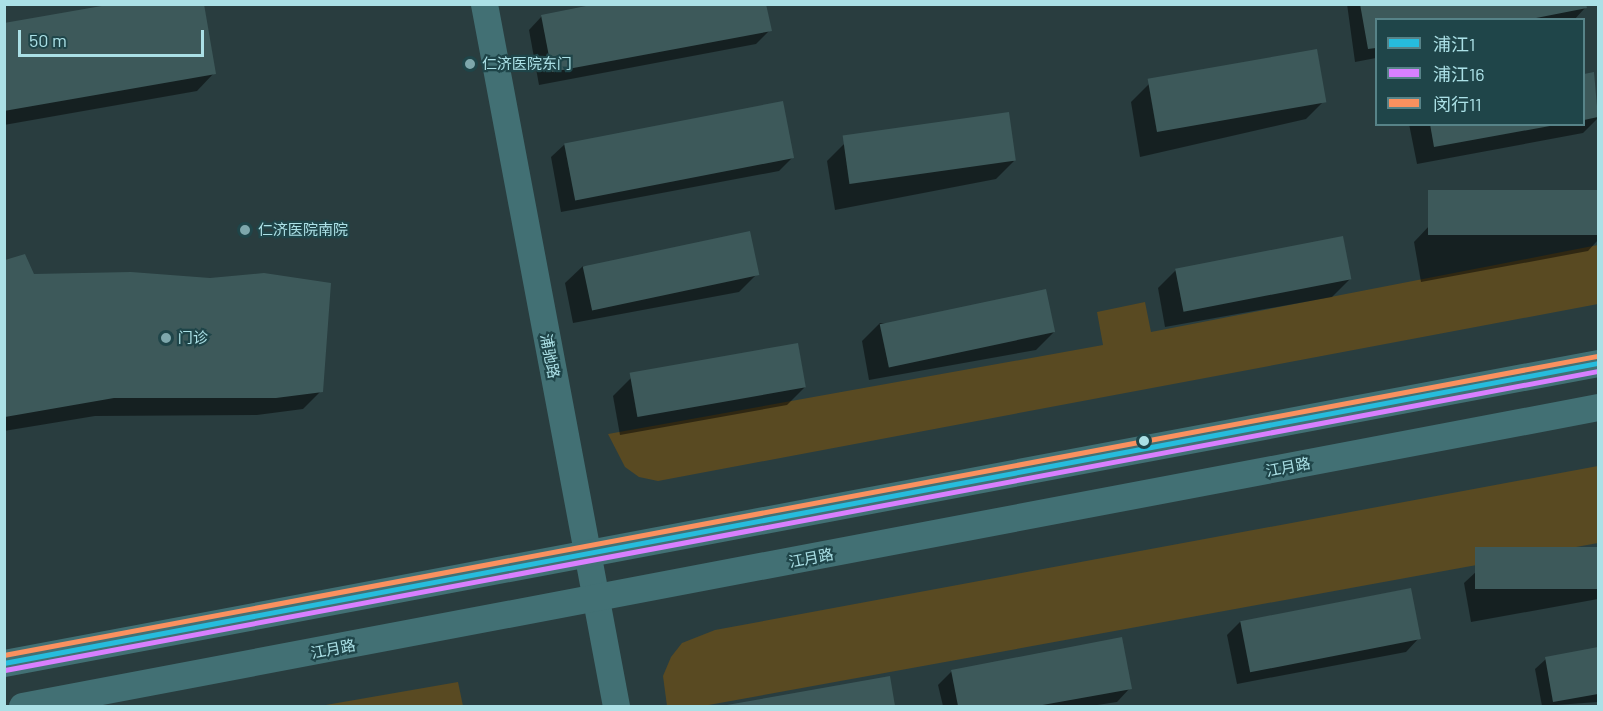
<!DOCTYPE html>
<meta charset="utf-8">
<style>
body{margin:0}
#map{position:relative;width:1603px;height:711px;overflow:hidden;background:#293d3f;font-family:Barlow,"Noto Sans SC",sans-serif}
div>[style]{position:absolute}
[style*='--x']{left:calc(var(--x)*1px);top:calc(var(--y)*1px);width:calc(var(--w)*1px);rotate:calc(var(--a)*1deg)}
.green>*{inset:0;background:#594a22}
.shadow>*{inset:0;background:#0007}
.building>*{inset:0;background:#3d595a;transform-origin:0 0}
.minor>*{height:27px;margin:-13.5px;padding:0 13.5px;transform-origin:13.5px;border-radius:13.5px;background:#427074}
.bus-1>*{height:4.5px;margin:-2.25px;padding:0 2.25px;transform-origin:2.25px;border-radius:2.25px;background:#26bcdd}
.bus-2>*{height:4.5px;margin:-2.25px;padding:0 2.25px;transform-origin:2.25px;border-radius:2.25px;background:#d880ff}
.bus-3>*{height:4.5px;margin:-2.25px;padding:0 2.25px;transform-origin:2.25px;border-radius:2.25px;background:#fa915f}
.dots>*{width:16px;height:16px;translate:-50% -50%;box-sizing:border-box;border:3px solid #1f4549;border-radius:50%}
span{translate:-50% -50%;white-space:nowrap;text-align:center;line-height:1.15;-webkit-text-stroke:4.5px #1f4549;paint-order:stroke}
.poi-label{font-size:15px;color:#abe0e6}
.left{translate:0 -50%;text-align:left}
.street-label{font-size:15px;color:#abe0e6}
.frame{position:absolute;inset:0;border:6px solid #abe0e6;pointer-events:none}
.legend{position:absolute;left:1375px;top:18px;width:210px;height:108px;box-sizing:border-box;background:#1f4549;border:2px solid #578388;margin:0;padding:8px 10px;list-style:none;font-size:18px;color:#abe0e6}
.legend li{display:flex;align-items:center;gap:12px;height:30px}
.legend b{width:30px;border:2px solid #578388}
.scale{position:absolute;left:18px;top:30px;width:186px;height:27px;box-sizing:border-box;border:3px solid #abe0e6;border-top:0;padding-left:8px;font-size:18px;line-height:21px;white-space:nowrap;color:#abe0e6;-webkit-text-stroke:4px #1f4549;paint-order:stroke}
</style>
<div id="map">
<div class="green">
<div style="clip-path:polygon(1598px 245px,1598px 304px,658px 481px,639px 477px,625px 467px,608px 434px,1103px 345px,1097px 312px,1145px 302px,1151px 332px)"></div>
<div style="clip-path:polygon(1598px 466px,1598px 543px,703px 706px,667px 706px,663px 676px,671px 657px,682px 643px,715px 630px)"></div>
<div style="clip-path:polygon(458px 682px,463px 706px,320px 706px)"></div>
</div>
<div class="shadow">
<div style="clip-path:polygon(1347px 4px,1585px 4px,1585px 8px,1574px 20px,1376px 20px,1376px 58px,1355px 62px)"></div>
<div style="clip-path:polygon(542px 16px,770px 30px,756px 44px,539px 85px,529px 30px)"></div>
<div style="clip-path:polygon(4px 24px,214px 73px,197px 91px,4px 125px)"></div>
<div style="clip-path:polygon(1593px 74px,1598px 118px,1583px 133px,1417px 164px,1409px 124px,1584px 124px,1584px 76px)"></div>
<div style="clip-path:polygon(1149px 84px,1324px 101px,1306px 119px,1140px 157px,1131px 102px)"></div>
<div style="clip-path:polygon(845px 143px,1014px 161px,996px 179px,835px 210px,827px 161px)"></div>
<div style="clip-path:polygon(565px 144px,792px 158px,779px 171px,561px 212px,551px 157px)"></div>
<div style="clip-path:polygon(1597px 192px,1598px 240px,1588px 251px,1421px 282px,1414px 242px,1431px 224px)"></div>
<div style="clip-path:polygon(24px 256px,33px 275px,321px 391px,303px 409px,257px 415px,95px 416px,4px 431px,4px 261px)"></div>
<div style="clip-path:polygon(583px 266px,757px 274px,739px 292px,573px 323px,565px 283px)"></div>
<div style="clip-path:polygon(1176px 270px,1350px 279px,1332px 297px,1165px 327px,1158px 288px)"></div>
<div style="clip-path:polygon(880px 323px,1054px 332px,1036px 350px,869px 380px,862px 341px)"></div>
<div style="clip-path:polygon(631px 378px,805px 387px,787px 405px,620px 435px,613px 396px)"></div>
<div style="clip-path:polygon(1598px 548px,1598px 599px,1471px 622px,1464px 583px,1478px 570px)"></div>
<div style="clip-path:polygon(1409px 589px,1419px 638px,1406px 652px,1237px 684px,1227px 635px,1240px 622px)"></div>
<div style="clip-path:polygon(1598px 649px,1598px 702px,1542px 706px,1535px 669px,1546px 659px)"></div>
<div style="clip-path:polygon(952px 671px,1130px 688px,1117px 702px,1091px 706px,943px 706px,938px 685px)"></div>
<div style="clip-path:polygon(889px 678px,894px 706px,729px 706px)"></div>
</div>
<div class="building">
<div style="clip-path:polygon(113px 4px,204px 4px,216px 74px,4px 111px,4px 23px)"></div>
<div style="clip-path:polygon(596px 4px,766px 4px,772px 31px,552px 72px,541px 15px)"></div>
<div style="clip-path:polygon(1360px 4px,1586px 4px,1587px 8px,1526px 20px,1376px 20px,1376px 48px,1368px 49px)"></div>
<div style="left:1317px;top:49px;width:54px;height:172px;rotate:80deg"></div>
<div style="clip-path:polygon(1594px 72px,1598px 117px,1584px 120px,1584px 74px)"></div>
<div style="left:783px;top:101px;width:58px;height:223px;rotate:79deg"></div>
<div style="left:1009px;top:112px;width:49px;height:168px;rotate:82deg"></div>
<div style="clip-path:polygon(1430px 124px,1550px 124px,1550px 126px,1434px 147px)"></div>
<div style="left:1598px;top:190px;width:45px;height:170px;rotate:90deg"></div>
<div style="left:750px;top:231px;width:45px;height:171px;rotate:78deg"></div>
<div style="left:1343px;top:236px;width:44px;height:171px;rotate:79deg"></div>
<div style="clip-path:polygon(25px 254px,34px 274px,131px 272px,210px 278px,264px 273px,331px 283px,323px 392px,276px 398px,114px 398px,5px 417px,5px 260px)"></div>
<div style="left:1046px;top:289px;width:44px;height:170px;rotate:78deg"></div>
<div style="left:798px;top:343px;width:45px;height:171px;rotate:80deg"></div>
<div style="left:1598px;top:547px;width:42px;height:123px;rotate:90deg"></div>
<div style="left:1411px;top:588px;width:52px;height:174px;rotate:79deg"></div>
<div style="clip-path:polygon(1122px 637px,1132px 689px,1037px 706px,958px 706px,951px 670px)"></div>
<div style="clip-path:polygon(1598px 647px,1598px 694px,1553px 702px,1545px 657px)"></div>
<div style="clip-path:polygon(890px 676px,895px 706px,727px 706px,727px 705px)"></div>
</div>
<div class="minor">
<div style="--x:484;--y:4;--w:714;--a:79.35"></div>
<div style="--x:4;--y:663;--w:1622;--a:-10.66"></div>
<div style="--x:22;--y:706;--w:1604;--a:-10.74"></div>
</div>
<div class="bus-1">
<div style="--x:4;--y:663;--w:1622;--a:-10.66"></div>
</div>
<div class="bus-2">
<div style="--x:5;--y:670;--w:1621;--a:-10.63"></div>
</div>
<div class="bus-3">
<div style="--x:4;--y:655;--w:1621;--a:-10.63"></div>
</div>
<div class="dots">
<div style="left:470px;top:64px;background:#7ea7ac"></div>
<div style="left:245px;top:230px;background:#7ea7ac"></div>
<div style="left:166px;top:338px;background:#7ea7ac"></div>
<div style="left:1144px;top:441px;background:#abe0e6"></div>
</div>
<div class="poi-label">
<span class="left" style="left:482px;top:64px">仁济医院东门</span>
<span class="left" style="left:258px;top:230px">仁济医院南院</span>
<span class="left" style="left:178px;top:338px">门诊</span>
</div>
<div class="street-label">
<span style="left:550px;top:356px;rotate:79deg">浦驰路</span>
<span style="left:1288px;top:467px;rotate:-11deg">江月路</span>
<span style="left:811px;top:558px;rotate:-11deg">江月路</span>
<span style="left:333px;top:649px;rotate:-11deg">江月路</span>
</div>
<div class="frame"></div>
<ul class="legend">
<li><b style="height:8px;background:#26bcdd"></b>浦江1</li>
<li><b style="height:8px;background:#d880ff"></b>浦江16</li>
<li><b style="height:8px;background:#fa915f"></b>闵行11</li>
</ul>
<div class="scale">50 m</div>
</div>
